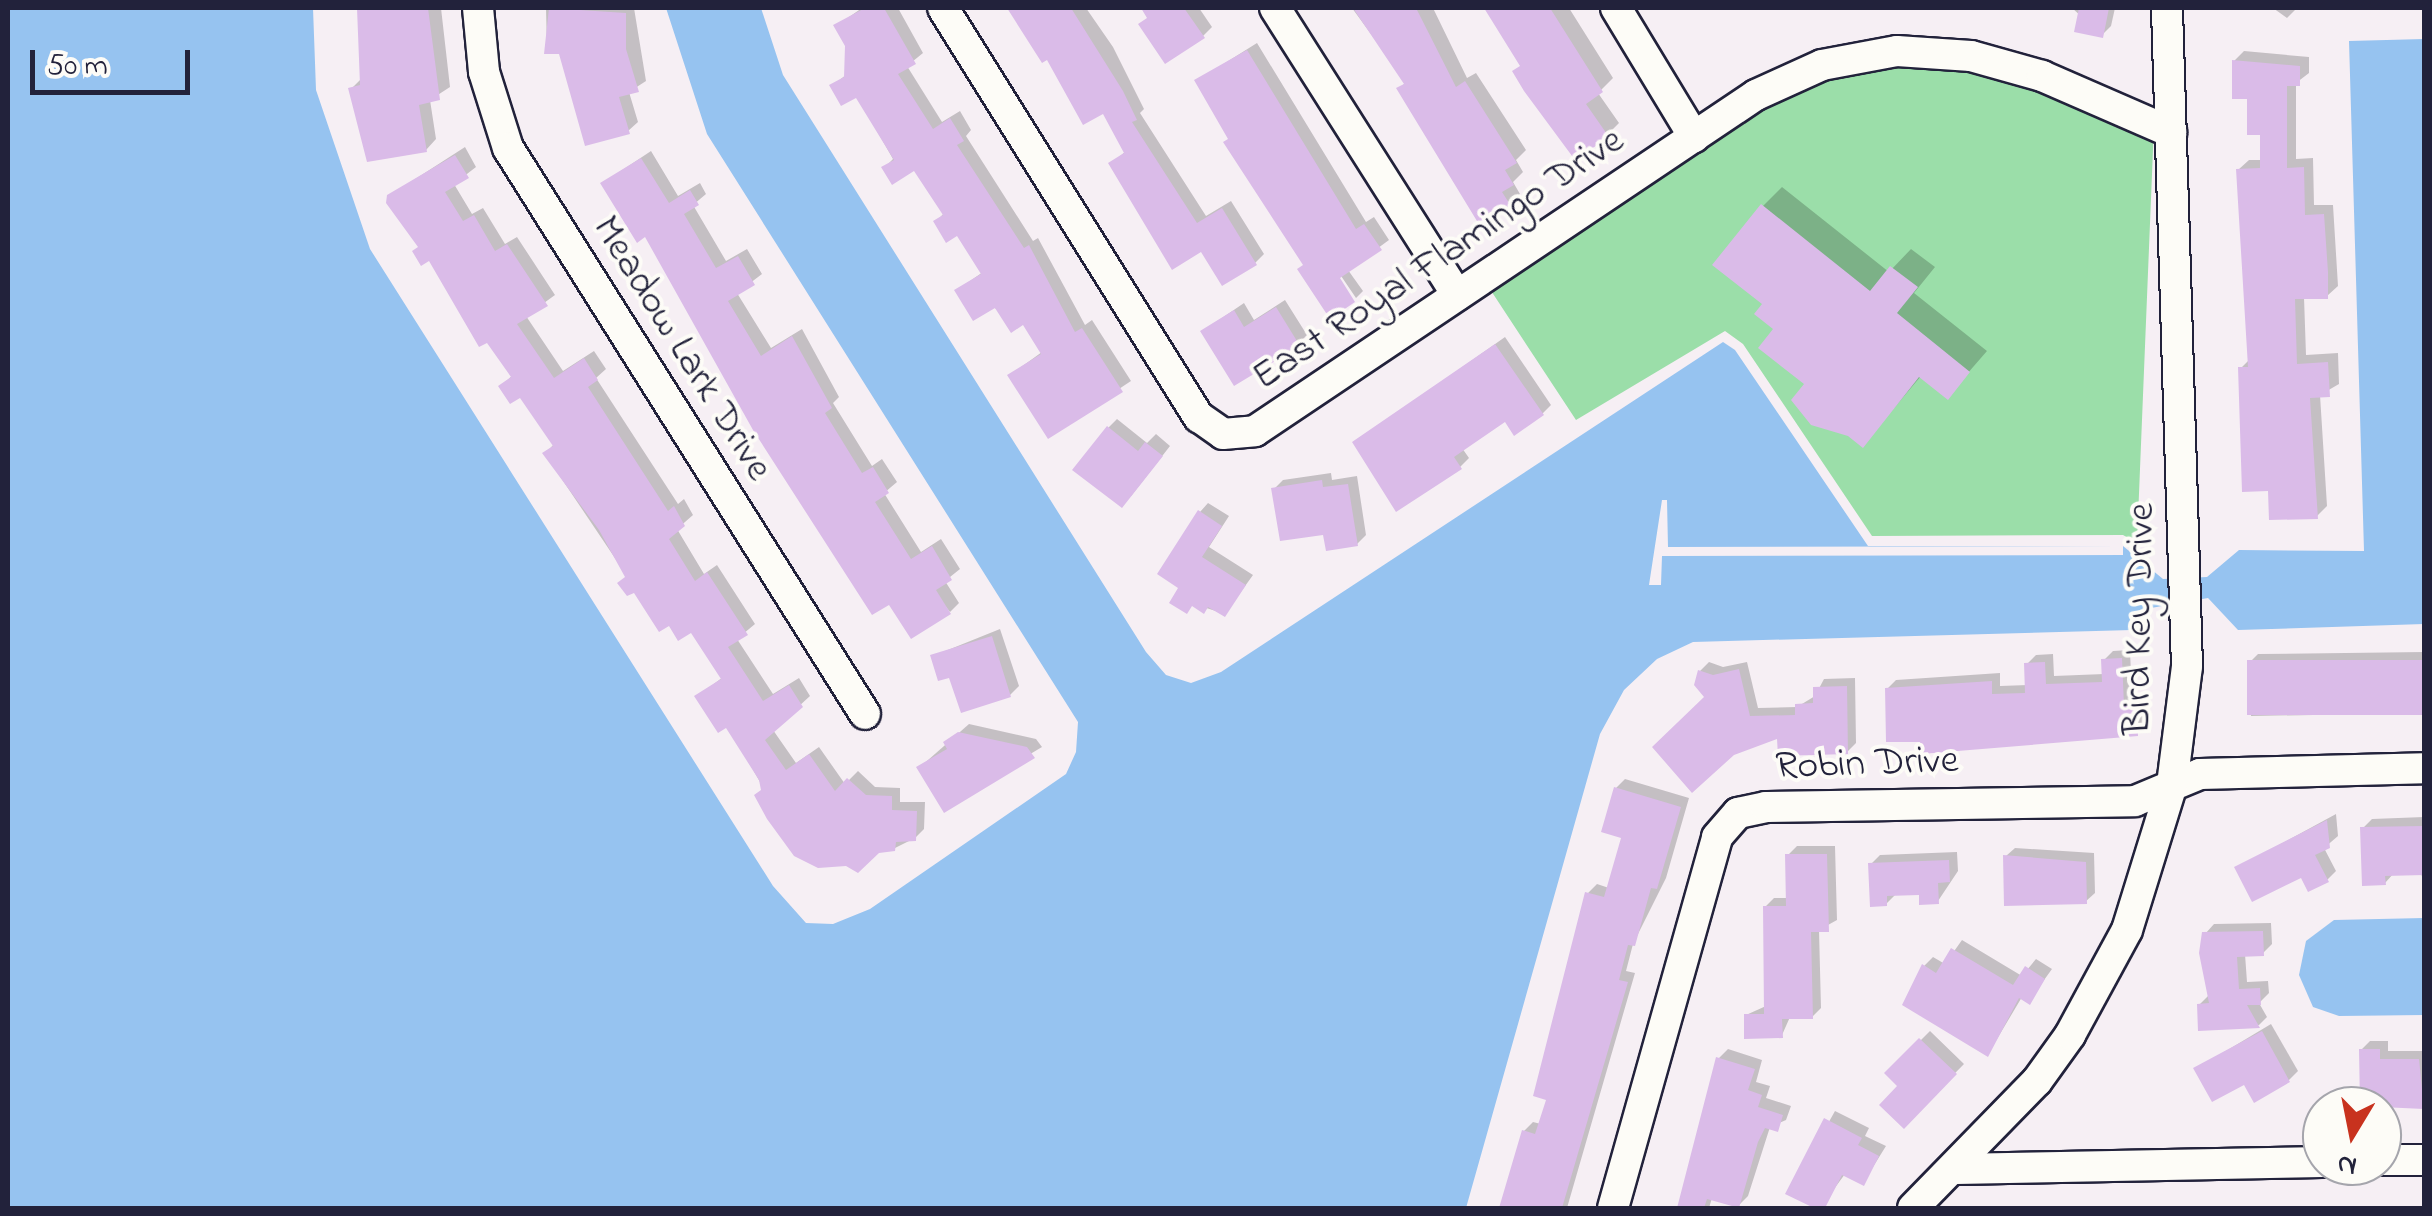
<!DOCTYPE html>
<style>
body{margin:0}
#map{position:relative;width:2432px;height:1216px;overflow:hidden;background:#f6eff4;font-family:"Indie Flower",sans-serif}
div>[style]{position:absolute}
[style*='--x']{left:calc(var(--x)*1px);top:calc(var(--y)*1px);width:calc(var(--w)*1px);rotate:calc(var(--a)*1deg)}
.green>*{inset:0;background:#9bdea9}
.water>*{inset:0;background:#96c3f0}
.pier>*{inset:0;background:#f6eff4}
.shadow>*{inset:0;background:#0003}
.building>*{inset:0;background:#dabbe8;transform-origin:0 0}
.roads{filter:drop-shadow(2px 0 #22223b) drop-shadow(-2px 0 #22223b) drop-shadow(0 2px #22223b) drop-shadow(0 -2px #22223b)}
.minor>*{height:30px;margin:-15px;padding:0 15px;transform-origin:15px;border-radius:15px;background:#fdfcf7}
span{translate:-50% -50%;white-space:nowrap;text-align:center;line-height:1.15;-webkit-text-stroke:8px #fdfcf7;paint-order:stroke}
.street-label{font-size:40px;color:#22223b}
.frame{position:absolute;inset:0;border:10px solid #22223b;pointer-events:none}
.north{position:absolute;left:2302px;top:1086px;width:100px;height:100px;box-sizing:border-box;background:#fdfcf7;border:2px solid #a5a5ac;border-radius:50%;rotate:190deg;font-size:28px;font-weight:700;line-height:40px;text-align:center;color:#22223b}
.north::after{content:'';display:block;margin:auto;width:35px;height:45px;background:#c8321e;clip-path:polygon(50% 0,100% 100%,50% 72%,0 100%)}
.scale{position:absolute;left:30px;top:50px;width:160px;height:45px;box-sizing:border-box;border:5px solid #22223b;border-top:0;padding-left:12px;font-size:30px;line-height:35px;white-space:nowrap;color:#22223b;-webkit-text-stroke:8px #fdfcf7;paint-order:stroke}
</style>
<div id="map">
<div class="green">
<div style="clip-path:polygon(1914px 37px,2060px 77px,2154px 125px,2137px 543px,2123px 535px,1872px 536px,1743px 344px,1725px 331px,1576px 420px,1482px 277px,1845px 54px)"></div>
</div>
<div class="water">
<div style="clip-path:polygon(8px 8px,313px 8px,316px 90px,370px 249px,773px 886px,806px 923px,833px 924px,870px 909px,1066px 774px,1076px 752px,1078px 722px,707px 134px,666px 8px,761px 8px,783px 75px,1146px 652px,1166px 675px,1191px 683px,1221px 672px,1723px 342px,1735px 350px,1868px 546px,2123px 546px,2163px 579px,2207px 577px,2239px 550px,2364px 551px,2349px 41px,2424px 39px,2424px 624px,2238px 630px,2208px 598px,2151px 608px,2132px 630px,1693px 642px,1657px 659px,1624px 690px,1600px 734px,1466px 1208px,8px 1208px)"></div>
<div style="clip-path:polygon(2424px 918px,2424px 1015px,2339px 1016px,2313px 1007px,2299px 975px,2306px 941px,2334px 920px)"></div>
</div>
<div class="pier">
<div style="clip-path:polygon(1662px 500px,1667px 500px,1668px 547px,2123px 546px,2123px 555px,1662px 556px,1661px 585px,1649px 585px)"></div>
</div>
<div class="shadow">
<div style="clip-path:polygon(359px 8px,441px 8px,450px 87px,430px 100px,436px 139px,426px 150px,351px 89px,362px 78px)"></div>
<div style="clip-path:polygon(546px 8px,634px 8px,646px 81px,629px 92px,638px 122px,628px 131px,561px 51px,547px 51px)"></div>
<div style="clip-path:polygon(862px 8px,898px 8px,923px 53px,907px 66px,942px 122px,960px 111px,971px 130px,966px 136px,1033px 241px,1038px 238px,1085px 325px,1092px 320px,1131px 381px,1048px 436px,1010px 375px,1042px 352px,1024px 322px,957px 290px,983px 272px,958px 233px,936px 222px,944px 213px,915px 168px,884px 168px,893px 159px,856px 94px,832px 86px,847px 74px,847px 45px,836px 26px)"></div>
<div style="clip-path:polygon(1010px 8px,1086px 8px,1113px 47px,1144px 109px,1140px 113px,1206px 216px,1231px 201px,1264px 254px,1255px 263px,1202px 249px,1111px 164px,1126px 151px,1104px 111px,1048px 56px,1043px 59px)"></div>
<div style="clip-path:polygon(1144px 8px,1199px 8px,1212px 27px,1203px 36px,1149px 16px)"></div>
<div style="clip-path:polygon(1352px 8px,1433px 8px,1467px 78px,1476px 73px,1526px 150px,1516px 160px,1523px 172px,1513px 182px,1520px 194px,1510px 204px,1399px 89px,1406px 82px)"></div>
<div style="clip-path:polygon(1487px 8px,1569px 8px,1613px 78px,1598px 93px,1619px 123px,1607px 135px,1522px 64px)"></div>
<div style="clip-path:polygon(2072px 8px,2115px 8px,2111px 26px,2102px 35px)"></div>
<div style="clip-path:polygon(2273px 8px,2297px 8px,2287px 18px)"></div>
<div style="clip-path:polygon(1257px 43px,1366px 222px,1374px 217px,1389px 240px,1348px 270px,1363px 291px,1356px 298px,1335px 267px,1306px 264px,1198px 80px)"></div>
<div style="clip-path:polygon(2244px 51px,2309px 57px,2309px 73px,2296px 83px,2296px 159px,2313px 158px,2314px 205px,2333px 205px,2338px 286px,2327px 296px,2304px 297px,2306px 355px,2338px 353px,2339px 384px,2320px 395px,2327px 506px,2317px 516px,2271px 489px,2241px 368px,2250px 359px,2238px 170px,2249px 160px,2262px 160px,2263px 133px,2234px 61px)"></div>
<div style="clip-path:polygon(465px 147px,476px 167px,454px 184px,472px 214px,483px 208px,505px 244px,517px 237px,555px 295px,526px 316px,563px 371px,594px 351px,606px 369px,596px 378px,678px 504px,684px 499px,693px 515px,677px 529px,704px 574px,717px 565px,755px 624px,737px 639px,773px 694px,799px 678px,810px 696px,773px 730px,796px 763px,819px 747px,845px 784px,858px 771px,875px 787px,900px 788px,900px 802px,925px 802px,924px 829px,915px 838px,893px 849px,764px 789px,727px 724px,698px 696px,723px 677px,692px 629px,627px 576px,545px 454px,554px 444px,521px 394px,501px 386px,513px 375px,389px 196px)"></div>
<div style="clip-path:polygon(651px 151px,678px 196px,700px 183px,706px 194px,693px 205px,726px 261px,747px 249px,762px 274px,737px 293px,771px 348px,802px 329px,839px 397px,833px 403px,872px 466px,882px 459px,897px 482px,884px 493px,921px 552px,941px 539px,960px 569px,945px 581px,959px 603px,950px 612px,603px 183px)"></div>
<div style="clip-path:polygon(1782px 187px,1889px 272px,1911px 249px,1935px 267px,1914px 293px,1987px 351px,1947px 397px,1921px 376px,1863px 445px,1808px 384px,1765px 304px,1763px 206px)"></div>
<div style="clip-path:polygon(1285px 300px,1307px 335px,1298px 344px,1203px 331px,1244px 303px,1254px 320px)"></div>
<div style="clip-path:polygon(1505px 337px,1551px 405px,1542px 414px,1506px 419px,1462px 448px,1469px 458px,1460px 467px,1355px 443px)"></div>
<div style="clip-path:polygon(1117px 419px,1147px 443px,1156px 434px,1170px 446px,1131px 496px,1108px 428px)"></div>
<div style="clip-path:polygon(1331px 473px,1332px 480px,1357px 476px,1366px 535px,1357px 544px,1325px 532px,1274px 489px,1283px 480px)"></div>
<div style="clip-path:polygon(1208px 503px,1229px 516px,1209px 547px,1253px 575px,1225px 614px,1194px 604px,1182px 587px,1200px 512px)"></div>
<div style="clip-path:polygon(1000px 629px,1019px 686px,1010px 695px,951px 674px,933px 656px)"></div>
<div style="clip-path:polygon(2130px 650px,2132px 698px,2145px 697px,2146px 724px,2137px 733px,1923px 739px,1887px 689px,1896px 680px,2000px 673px,2000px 686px,2028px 685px,2027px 664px,2036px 655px,2053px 654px,2054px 676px,2104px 674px,2104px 660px,2113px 651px)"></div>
<div style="clip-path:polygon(2424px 652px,2424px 713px,2251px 716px,2249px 663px,2258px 654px)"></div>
<div style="clip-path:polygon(1709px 662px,1723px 667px,1747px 662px,1758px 708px,1797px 707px,1815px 696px,1824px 679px,1855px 678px,1856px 743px,1847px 752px,1780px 735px,1707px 697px,1700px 671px)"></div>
<div style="clip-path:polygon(969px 724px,1036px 739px,1042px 747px,943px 806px,919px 768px)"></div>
<div style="clip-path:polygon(1625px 779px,1689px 798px,1666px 878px,1633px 944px,1626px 971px,1635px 973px,1567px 1208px,1500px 1208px,1524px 1131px,1533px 1122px,1541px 1124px,1549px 1098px,1588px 893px,1597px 884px,1609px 888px,1625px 836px,1616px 788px)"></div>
<div style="clip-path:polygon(2336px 814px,2338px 836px,2324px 848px,2336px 871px,2327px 880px,2237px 868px)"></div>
<div style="clip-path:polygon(2424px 817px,2424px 884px,2421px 873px,2394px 873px,2385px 883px,2363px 828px,2372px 819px)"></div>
<div style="clip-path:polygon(1797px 846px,1835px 846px,1837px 920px,1819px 930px,1821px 1008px,1812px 1017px,1790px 1017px,1782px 1035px,1746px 1015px,1766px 1006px,1765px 907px,1774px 898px,1788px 898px,1788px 855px)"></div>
<div style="clip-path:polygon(2015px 848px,2094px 853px,2095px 893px,2085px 902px,2006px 856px)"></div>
<div style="clip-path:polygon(1957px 852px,1958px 871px,1938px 901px,1921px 892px,1895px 895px,1886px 904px,1871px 864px,1880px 855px)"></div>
<div style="clip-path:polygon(2271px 923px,2272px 944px,2263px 953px,2245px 954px,2247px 982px,2268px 981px,2269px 993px,2259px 1003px,2267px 1017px,2259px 1025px,2200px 1028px,2199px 1005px,2209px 995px,2205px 934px,2214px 924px)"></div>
<div style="clip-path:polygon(1962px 940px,2022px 976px,2036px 959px,2052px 969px,2029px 1001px,2022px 997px,1988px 1054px,1924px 966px,1933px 957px,1945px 964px)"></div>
<div style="clip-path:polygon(2271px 1024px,2298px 1071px,2289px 1080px,2245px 1082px,2196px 1069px)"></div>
<div style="clip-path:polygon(1930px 1031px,1964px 1064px,1904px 1125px,1901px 1086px,1888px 1073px)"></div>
<div style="clip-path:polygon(2370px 1041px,2388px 1041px,2388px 1051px,2424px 1051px,2424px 1106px,2382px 1107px,2361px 1050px)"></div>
<div style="clip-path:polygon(1728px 1049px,1762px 1060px,1756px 1082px,1770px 1086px,1766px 1098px,1791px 1106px,1786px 1120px,1770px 1127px,1748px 1196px,1739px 1205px,1712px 1198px,1709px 1208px,1679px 1208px,1719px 1058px)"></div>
<div style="clip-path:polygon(1835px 1111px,1869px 1128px,1865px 1136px,1886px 1146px,1863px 1183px,1845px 1174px,1820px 1208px,1789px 1193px)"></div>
</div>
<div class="building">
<div style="clip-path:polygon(357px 8px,428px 8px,440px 100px,419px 105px,427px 152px,367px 162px,348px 88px,360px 85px)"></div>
<div style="clip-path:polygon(549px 8px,626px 13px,626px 49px,639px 92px,619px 97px,630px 134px,585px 146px,559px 54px,544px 54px)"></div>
<div style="clip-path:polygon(865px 8px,884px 8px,916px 64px,898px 74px,933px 129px,950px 118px,964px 141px,957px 145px,1024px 248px,1029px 245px,1075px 332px,1082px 328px,1123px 392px,1048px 439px,1007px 375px,1041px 354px,1023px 325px,1011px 333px,995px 308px,973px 321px,954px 290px,981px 274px,957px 236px,946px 243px,933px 221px,943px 215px,914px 171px,892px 185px,881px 167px,894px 160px,856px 98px,841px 106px,829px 85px,844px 77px,845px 46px,833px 25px)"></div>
<div style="clip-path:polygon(1007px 8px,1071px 8px,1123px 91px,1137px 120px,1132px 122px,1197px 223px,1222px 208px,1257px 265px,1222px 286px,1201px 252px,1172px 270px,1108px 163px,1124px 153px,1103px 114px,1083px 125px,1047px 60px,1042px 63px)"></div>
<div style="clip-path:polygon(1141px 8px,1184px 8px,1205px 38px,1165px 64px,1138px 24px,1147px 18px)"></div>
<div style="clip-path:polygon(1353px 8px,1416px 8px,1456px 87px,1465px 81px,1517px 163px,1505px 170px,1514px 185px,1502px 192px,1511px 206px,1480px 226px,1396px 88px,1404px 84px)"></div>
<div style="clip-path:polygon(1484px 8px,1550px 8px,1603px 92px,1586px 104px,1609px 137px,1575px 160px,1524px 91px,1512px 71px,1520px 66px)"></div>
<div style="clip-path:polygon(2079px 8px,2109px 8px,2103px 38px,2074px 32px)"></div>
<div style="clip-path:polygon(1247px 50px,1356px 229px,1364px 224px,1382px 250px,1340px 278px,1355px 302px,1330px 319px,1297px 269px,1303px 265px,1223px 142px,1228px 139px,1194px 80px)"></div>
<div style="clip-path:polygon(2232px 60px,2300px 66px,2300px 86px,2287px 86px,2287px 168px,2304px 167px,2305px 215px,2324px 214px,2328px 272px,2328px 299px,2295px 299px,2297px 364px,2328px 362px,2330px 397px,2310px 398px,2318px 519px,2269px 520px,2268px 491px,2242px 492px,2238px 367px,2248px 367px,2236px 169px,2260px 168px,2260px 135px,2247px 135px,2247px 99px,2232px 99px)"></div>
<div style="clip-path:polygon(455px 155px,469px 178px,445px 192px,463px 221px,474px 215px,495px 251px,507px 244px,548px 306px,517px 324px,554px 378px,584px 358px,598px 380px,588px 387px,668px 511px,674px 506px,685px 526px,669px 539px,695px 581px,707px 572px,748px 635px,728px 647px,763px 701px,789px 685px,803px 707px,765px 740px,786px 770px,809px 754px,835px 791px,847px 778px,866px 795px,892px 796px,892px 810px,917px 811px,916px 841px,896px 842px,895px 851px,879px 853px,858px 873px,846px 866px,818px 868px,794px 856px,767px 819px,754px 795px,761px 790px,759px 780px,726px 728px,718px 733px,694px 696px,721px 679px,691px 633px,678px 641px,669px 626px,659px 632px,634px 593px,627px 596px,617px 583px,625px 577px,599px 530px,542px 453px,553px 446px,520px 398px,510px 404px,498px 386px,511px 377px,487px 343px,479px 347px,429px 261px,421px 266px,412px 251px,418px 247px,386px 203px,387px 195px)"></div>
<div style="clip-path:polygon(641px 158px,669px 203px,690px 190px,699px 205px,684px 214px,716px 268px,738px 256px,755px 285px,728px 301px,761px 356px,792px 336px,832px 408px,825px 413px,862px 473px,873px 467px,889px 493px,875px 502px,911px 559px,932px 546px,952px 580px,936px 590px,951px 614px,911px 639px,889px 605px,872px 615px,753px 430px,645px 237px,637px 243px,600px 183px)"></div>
<div style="clip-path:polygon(1761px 204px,1870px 291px,1890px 266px,1918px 287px,1897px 313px,1970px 372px,1948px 400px,1919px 377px,1863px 448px,1848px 436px,1811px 425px,1791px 400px,1804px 384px,1758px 348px,1773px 329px,1754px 314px,1762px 304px,1712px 265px)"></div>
<div style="clip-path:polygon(1276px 307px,1300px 346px,1234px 386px,1200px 331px,1234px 310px,1244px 327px)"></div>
<div style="clip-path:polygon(1495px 344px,1544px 415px,1514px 436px,1505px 422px,1454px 457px,1462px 469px,1396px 512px,1352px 442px)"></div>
<div style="clip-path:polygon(1107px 426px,1138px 451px,1145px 442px,1163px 456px,1122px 508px,1072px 470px)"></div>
<div style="clip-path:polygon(1322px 480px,1323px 487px,1348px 484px,1358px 546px,1326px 551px,1323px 535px,1280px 541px,1271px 488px)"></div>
<div style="clip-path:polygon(1198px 510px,1222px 526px,1202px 557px,1246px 585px,1225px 617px,1208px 607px,1204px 614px,1192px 606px,1187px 614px,1169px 603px,1178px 588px,1157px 574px)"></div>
<div style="clip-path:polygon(992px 636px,1011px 697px,961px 713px,949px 678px,938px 681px,930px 655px)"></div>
<div style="clip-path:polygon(2122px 658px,2124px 706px,2137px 705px,2138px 736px,1921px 754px,1920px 742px,1886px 742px,1885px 688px,1992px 681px,1992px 694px,2025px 693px,2024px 663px,2045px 662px,2046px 684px,2102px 682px,2101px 659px)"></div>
<div style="left:2424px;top:660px;width:55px;height:177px;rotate:90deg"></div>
<div style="clip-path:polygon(1739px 669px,1750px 716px,1795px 715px,1795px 704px,1813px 703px,1813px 687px,1847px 686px,1848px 754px,1778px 756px,1777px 739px,1734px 755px,1692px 793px,1652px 747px,1704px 697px,1694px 685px,1698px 670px,1713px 675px)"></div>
<div style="clip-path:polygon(958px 732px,1027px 747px,1035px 758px,944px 813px,916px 767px,947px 749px,943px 742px)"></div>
<div style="clip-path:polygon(1614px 787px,1681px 807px,1657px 889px,1651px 888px,1635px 946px,1628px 945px,1619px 980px,1628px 982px,1562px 1208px,1499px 1208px,1522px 1130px,1535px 1134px,1546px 1100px,1533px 1096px,1585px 892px,1604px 897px,1621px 838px,1601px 832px)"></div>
<div style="clip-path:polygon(2327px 820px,2330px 848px,2315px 855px,2329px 882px,2308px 892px,2301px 878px,2252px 902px,2234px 867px)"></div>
<div style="clip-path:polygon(2424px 826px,2424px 875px,2385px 876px,2386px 885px,2362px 886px,2360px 827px)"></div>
<div style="clip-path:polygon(1785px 854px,1827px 854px,1829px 932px,1811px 932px,1813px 1019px,1782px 1019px,1783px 1038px,1744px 1039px,1744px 1014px,1764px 1014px,1763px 906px,1786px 906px)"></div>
<div style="clip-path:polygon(2003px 855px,2086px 862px,2087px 904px,2004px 906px)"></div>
<div style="clip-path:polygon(1949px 860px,1950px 882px,1938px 883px,1939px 904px,1919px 905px,1919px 895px,1887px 896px,1887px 906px,1870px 907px,1868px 863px)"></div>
<div style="clip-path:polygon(2263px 931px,2264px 956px,2237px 957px,2239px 989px,2260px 988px,2261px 1005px,2247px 1005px,2260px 1028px,2198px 1031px,2197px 1004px,2209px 1003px,2199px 953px,2202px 932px)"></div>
<div style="clip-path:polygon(1951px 948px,2013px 985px,2025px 966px,2045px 979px,2030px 1005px,2019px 998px,1988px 1057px,1902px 1005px,1922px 964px,1936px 973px)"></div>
<div style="clip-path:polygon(2262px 1031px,2290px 1082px,2254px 1103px,2244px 1085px,2212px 1102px,2193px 1068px)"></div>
<div style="clip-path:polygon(1919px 1038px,1957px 1074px,1904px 1129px,1879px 1105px,1897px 1086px,1884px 1073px)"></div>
<div style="clip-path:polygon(2359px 1049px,2380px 1049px,2380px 1059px,2419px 1059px,2424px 1109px,2360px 1106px)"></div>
<div style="clip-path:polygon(1716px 1057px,1755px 1069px,1748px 1090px,1762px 1095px,1758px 1107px,1783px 1115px,1778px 1132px,1765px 1128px,1758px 1142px,1739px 1208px,1707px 1199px,1704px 1208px,1677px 1208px)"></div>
<div style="clip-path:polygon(1824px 1118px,1862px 1138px,1858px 1145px,1879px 1156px,1864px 1186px,1842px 1175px,1825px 1208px,1814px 1208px,1785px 1194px)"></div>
</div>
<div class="roads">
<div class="minor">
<div style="--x:478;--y:8;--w:64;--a:84.6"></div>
<div style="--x:484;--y:72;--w:80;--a:72.5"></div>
<div style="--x:508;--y:148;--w:669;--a:57.76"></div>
<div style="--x:943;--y:8;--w:483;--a:58"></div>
<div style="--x:1199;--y:417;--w:29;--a:35"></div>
<div style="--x:1223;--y:434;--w:32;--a:-5"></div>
<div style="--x:1255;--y:431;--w:603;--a:-33.85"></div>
<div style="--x:1756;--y:95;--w:72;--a:-24.4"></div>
<div style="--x:1822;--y:65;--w:76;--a:-10.6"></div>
<div style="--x:1897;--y:51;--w:74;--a:3.9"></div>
<div style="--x:1971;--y:56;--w:74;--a:15.7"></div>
<div style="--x:2042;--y:76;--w:141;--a:23.5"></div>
<div style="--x:1275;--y:8;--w:340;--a:57.6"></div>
<div style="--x:1616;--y:8;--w:151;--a:58.8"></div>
<div style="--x:2382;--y:1160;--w:42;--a:0"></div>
<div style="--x:1956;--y:1169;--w:366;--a:-1.1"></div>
<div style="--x:1613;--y:1208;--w:385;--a:-74.3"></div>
<div style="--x:1717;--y:837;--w:32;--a:-49"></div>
<div style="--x:1738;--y:813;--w:29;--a:-12"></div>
<div style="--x:1766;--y:807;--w:369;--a:-0.9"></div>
<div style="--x:2135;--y:801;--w:70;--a:-22.6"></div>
<div style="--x:2200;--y:774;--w:224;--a:-1.5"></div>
<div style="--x:1913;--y:1208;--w:177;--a:-45.7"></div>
<div style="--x:2037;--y:1081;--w:57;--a:-54.3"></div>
<div style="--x:2070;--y:1035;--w:119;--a:-61.5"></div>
<div style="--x:2127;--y:930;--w:152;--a:-72.8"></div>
<div style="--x:2172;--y:785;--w:119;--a:-82.8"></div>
<div style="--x:2187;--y:667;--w:659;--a:-91.74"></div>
</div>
</div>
<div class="street-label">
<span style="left:1439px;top:260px;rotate:-34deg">East Royal Flamingo Drive</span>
<span style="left:681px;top:349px;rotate:58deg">Meadow Lark Drive</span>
<span style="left:2141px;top:619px;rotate:-89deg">Bird Key Drive</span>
<span style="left:1867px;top:765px;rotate:-2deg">Robin Drive</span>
</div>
<div class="frame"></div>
<div class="north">N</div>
<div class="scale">50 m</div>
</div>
